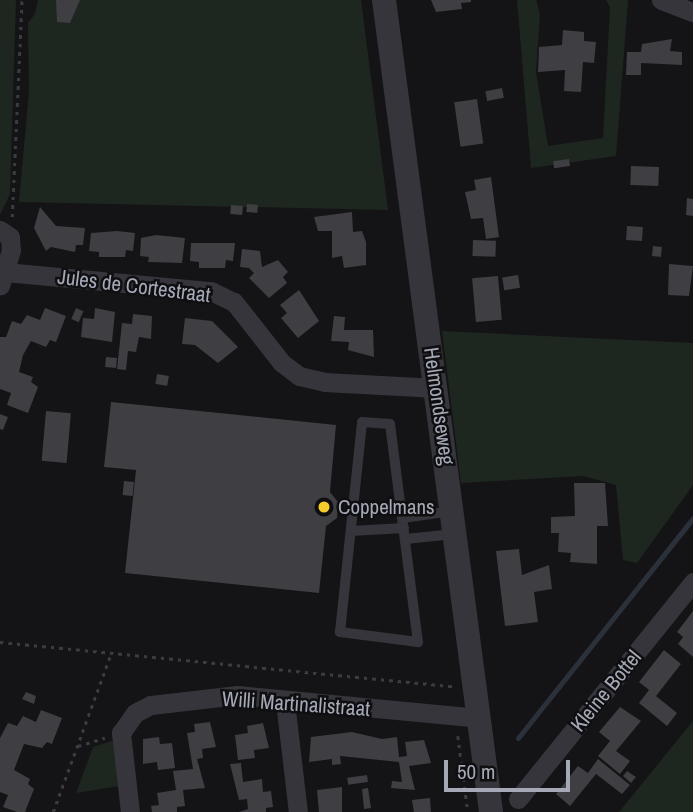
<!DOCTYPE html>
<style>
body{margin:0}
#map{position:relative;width:693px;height:812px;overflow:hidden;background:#141416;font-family:"Archivo Narrow",sans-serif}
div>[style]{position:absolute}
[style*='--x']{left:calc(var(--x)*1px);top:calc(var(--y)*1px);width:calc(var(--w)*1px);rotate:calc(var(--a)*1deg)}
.green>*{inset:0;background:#1e2620}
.stream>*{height:5px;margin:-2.5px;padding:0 2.5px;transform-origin:2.5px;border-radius:2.5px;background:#2a313a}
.building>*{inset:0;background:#3e3e43;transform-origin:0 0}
.path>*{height:2.5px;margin-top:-1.25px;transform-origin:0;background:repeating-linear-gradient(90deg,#3b3c42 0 3.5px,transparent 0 8.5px)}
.service>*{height:10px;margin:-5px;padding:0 5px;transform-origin:5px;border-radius:5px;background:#35353b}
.minor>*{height:19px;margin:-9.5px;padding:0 9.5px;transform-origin:9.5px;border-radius:9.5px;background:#35353b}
.tertiary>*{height:24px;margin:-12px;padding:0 12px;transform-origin:12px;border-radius:12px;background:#35353b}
.dots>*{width:19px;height:19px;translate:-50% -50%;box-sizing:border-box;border:4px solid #0f0f11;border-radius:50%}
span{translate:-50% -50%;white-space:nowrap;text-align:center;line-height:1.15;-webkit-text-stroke:5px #0f0f11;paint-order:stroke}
.street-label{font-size:21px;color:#a5a9b7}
.poi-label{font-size:21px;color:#a5a9b7}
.left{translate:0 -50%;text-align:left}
.scale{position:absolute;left:444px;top:760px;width:126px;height:32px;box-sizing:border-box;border:4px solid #a5a9b7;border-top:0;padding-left:9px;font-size:21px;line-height:24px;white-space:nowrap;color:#a5a9b7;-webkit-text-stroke:5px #0f0f11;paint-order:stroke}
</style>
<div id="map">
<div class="green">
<div style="clip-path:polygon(0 0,16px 0,10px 194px,0 215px)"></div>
<div style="clip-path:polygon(38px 0,361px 0,388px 210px,19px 202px,29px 91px,28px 23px,35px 14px)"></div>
<div style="clip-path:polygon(517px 0,536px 0,540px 14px,536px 72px,548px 146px,603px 138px,610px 7px,606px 0,628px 0,616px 156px,531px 168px)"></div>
<div style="clip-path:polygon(442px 331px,693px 343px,693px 485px,637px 563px,623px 560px,616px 485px,583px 476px,461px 483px)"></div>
<div style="clip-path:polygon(693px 721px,693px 812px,619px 812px)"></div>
<div style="clip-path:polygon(115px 740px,119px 786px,76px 793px,93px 747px)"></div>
</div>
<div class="stream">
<div style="--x:518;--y:738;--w:281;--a:-51.5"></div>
</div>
<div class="building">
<div style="clip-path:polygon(56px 0,80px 0,70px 23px,57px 22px)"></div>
<div style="clip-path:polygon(431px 0,471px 0,471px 2px,461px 3px,462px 9px,436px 12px)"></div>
<div style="clip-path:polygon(563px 30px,584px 32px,584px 41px,596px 42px,594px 63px,583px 62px,581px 92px,564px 91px,565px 70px,538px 72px,539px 47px,562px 45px)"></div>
<div style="clip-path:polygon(672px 39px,670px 51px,682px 52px,682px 65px,641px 63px,641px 75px,626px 75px,627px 52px,641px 52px,642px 44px)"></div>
<div style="left:502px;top:88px;width:10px;height:17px;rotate:79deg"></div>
<div style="left:477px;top:99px;width:45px;height:23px;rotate:82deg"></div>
<div style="left:569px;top:159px;width:7px;height:16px;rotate:82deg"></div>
<div style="left:631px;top:166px;width:28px;height:19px;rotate:2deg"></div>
<div style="clip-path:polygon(491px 177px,499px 237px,486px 239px,483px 218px,471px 219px,465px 192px,476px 190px,474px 180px)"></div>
<div style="clip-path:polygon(687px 198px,693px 199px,693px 216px,686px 215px)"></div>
<div style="left:247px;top:204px;width:11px;height:8px;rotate:5deg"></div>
<div style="left:231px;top:205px;width:12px;height:9px;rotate:5deg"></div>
<div style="clip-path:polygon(40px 207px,56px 226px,85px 228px,83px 245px,76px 245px,75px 252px,51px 247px,46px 251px,34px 228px)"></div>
<div style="clip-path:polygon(352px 212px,353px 232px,362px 231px,366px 242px,366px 265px,344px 268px,342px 256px,332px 258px,332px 231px,318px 231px,314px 217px)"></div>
<div style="left:627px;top:226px;width:16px;height:14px;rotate:4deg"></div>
<div style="clip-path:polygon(117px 231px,135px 233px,133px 251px,126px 250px,125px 257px,99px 257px,99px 252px,89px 251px,91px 233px)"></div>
<div style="clip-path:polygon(156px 235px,185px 238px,182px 263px,148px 262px,149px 257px,140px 256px,141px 238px)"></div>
<div style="left:473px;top:240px;width:23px;height:16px;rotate:2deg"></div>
<div style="clip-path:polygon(191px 243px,235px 243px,233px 261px,226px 260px,225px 268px,199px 268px,199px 262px,190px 261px)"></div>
<div style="left:653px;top:246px;width:9px;height:10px;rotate:6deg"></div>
<div style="clip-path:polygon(242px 249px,260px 251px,262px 267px,278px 260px,288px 272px,283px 277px,287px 283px,269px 298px,249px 278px,254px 273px,249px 268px,240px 267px)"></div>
<div style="clip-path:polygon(669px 264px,693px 266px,689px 296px,668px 295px)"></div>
<div style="left:518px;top:275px;width:13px;height:16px;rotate:81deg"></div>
<div style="left:498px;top:276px;width:44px;height:26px;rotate:85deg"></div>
<div style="clip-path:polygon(299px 290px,319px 321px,298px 338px,281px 318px,287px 313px,280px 305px)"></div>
<div style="clip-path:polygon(45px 308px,66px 316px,56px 342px,50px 340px,46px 347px,31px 341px,23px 355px,19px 372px,33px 377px,31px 382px,38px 387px,28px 413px,7px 405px,11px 393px,0 389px,0 337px,6px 337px,12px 321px,21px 324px,27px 315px,40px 320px)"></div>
<div style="left:76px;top:308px;width:8px;height:12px;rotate:23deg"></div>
<div style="clip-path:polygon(95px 308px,115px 312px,112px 342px,81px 337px,83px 318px,94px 319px)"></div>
<div style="clip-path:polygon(133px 314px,152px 316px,151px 339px,139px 337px,136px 352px,128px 351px,126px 370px,117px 369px,122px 323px,132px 324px)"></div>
<div style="clip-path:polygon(334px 316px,345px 317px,344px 330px,373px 330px,374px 357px,348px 350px,349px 342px,331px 341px)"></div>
<div style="clip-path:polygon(185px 318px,212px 321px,238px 347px,218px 363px,195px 345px,182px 344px)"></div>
<div style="left:106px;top:357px;width:11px;height:10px;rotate:5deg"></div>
<div style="left:157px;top:374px;width:12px;height:10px;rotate:9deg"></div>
<div style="clip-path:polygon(111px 402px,336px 425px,330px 492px,338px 502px,337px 518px,326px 526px,319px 593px,125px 573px,136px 470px,104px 467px)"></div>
<div style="left:46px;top:411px;width:25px;height:50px;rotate:5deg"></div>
<div style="clip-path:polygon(0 414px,8px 417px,3px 430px,0 429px)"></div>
<div style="left:124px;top:481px;width:10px;height:14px;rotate:6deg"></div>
<div style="clip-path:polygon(574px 483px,605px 483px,608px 526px,597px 526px,597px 564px,570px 562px,571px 553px,558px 552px,559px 533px,551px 533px,551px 517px,575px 516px)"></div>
<div style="clip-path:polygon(519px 549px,522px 575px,549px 565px,552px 589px,534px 592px,538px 622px,505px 626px,496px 551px)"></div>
<div style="clip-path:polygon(693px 611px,693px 657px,678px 644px,683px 637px,677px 632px)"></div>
<div style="clip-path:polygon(664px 650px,681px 664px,656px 696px,677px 713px,667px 726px,639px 703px,649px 690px,639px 682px)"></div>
<div style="clip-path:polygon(26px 692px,36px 696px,34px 704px,22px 699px)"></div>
<div style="clip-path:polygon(620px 707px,641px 721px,616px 751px,630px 761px,620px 774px,598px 756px,610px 741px,599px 732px)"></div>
<div style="clip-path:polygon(41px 710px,62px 718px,52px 744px,47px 742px,42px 748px,24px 744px,14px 770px,30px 779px,28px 784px,34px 789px,25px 812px,17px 812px,3px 807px,8px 795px,0 792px,0 738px,8px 723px,17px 726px,23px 716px,36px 722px)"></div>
<div style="clip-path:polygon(210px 722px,216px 747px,202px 749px,203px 758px,197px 759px,205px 788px,183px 790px,185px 806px,177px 807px,177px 812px,152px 812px,151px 806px,159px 805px,157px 793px,176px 790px,173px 771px,193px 769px,187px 733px,195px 732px,194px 724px)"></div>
<div style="clip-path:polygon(263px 723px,269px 748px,254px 750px,255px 758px,238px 760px,235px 735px,248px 733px,247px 726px)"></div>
<div style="clip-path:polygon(352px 732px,382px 739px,397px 737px,399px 757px,407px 756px,405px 742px,424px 740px,431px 763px,409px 766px,415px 790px,391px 788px,392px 781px,402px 782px,399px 762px,340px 756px,341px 764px,332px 765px,332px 759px,309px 762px,311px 737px)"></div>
<div style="clip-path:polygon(159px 737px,160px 744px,172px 743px,175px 768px,158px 770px,157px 762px,143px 764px,143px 739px)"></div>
<div style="clip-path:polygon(598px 759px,630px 785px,622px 794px,596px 774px,570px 806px,556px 794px,578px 766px,588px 773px)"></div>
<div style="clip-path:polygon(241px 763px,243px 782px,262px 779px,263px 792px,271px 791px,273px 807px,266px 808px,266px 812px,239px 812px,248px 809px,247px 799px,239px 800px,230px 764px)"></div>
<div style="clip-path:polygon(627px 771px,636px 777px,631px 783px,623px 776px)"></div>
<div style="left:367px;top:775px;width:7px;height:20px;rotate:82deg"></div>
<div style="clip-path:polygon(342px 787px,342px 812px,319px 812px,317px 790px)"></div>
<div style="clip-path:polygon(368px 788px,371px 808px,364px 809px,362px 789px)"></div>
<div style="clip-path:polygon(430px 798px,431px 812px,414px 812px,412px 800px)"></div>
</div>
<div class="path">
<div style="--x:12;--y:217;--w:217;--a:-87.4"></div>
<div style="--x:0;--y:642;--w:457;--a:5.6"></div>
<div style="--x:458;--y:736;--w:77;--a:82.5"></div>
<div style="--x:78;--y:746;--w:28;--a:-17"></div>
<div style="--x:53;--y:812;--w:166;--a:-69.9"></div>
</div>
<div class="service">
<div style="--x:362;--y:422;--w:28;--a:4"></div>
<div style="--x:390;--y:424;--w:220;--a:82.7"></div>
<div style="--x:418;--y:642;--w:79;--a:-172.7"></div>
<div style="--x:340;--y:632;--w:211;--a:-84"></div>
<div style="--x:403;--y:518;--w:49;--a:-8.1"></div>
<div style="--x:351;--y:531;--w:53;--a:-3.2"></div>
<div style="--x:405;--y:539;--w:50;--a:-5.7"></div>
</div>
<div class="minor">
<div style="--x:661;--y:0;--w:34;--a:21"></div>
<div style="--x:0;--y:230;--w:12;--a:35"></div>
<div style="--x:10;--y:237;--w:13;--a:86"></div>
<div style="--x:11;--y:250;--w:37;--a:107"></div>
<div style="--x:5;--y:272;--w:207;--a:5.3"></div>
<div style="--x:211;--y:291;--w:25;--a:26"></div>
<div style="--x:234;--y:302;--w:78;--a:51.8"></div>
<div style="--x:282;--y:363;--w:21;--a:37"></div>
<div style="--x:299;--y:376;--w:26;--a:13"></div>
<div style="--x:324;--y:382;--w:113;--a:3"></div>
<div style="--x:285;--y:702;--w:111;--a:83.3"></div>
<div style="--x:518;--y:799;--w:279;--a:-51.1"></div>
<div style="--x:130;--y:812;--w:80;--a:-96.5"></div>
<div style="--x:121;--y:733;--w:24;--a:-55"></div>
<div style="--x:135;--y:713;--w:18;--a:-27"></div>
<div style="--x:151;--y:705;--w:87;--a:-6.6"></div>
<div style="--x:237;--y:695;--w:243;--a:5.4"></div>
</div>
<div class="tertiary">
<div style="--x:384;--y:0;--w:819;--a:82.49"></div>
</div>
<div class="dots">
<div style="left:324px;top:507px;background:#f6cb2c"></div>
</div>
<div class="street-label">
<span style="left:134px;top:286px;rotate:7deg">Jules de Cortestraat</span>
<span style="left:439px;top:406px;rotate:82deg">Helmondseweg</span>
<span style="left:606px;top:691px;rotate:-51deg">Kleine Bottel</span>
<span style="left:296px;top:704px;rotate:4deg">Willi Martinalistraat</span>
</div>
<div class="poi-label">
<span class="left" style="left:338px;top:507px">Coppelmans</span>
</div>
<div class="scale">50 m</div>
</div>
